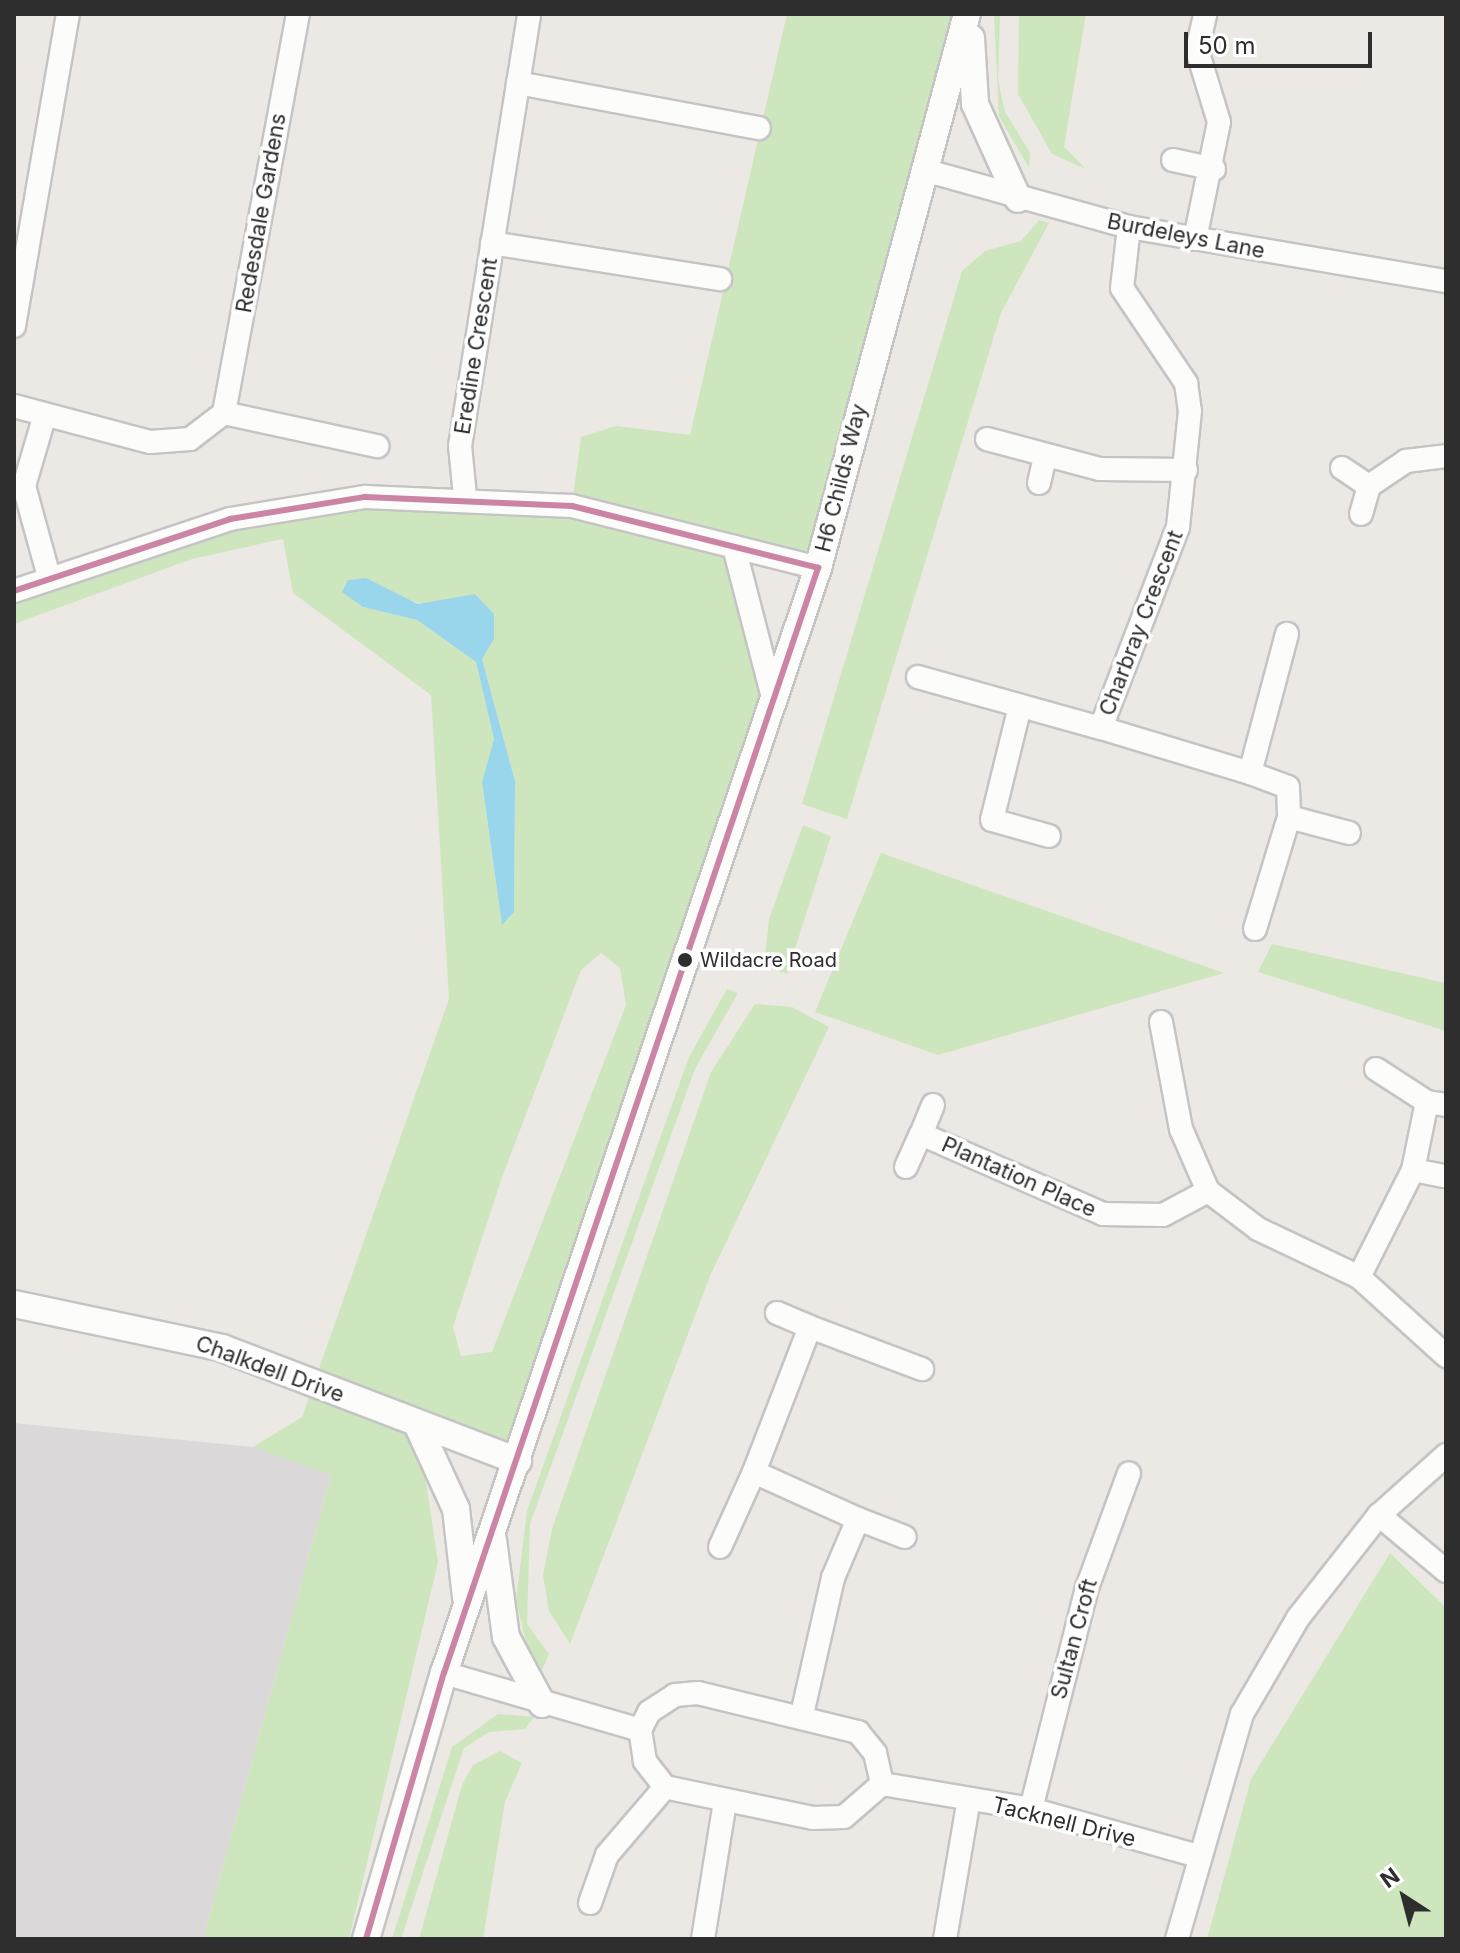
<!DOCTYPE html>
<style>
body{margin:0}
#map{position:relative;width:1460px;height:1953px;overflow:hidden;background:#ece8e4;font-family:Inter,sans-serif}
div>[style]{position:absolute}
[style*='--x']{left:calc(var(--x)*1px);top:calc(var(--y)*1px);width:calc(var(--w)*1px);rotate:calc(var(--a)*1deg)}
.industrial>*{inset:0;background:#dcd9db}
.green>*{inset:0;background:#cee6be}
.water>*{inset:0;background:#99d6ec}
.roads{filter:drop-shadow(2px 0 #c5c4c5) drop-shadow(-2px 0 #c5c4c5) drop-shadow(0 2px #c5c4c5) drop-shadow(0 -2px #c5c4c5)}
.minor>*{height:22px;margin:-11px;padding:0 11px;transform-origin:11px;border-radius:11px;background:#fcfcfb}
.tertiary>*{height:26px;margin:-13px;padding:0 13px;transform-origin:13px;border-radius:13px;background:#fcfcfb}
.bus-1>*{height:6px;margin:-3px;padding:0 3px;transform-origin:3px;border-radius:3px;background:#cb84a4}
.dots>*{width:22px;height:22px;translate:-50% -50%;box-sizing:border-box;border:4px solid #fff;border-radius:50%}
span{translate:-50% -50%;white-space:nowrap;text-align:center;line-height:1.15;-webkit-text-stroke:7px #fff;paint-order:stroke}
.bus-label{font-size:20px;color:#2e2e2e}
.left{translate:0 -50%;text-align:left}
.street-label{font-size:22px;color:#2e2e2e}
.frame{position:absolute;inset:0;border:16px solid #2e2e2e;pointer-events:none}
.north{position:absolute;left:1364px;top:1857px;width:80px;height:80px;-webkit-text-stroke:6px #fff;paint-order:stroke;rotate:324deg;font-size:22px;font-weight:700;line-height:32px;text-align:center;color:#2e2e2e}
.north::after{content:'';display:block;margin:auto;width:28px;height:36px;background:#2e2e2e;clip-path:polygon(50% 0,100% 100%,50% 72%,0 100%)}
.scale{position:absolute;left:1184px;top:32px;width:188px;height:36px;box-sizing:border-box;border:4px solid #2e2e2e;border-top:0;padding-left:10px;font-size:24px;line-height:28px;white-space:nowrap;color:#2e2e2e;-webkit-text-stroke:6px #fff;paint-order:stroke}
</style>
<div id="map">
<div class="industrial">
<div style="clip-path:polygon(14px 1423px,253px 1447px,331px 1475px,203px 1939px,14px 1939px)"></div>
</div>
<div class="green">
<div style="clip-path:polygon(evenodd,787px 14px,967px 14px,818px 568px,735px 547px,774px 702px,518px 1461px,418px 1427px,438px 1562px,349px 1939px,203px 1939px,331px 1475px,253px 1447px,302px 1417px,449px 999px,431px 695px,293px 593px,283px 539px,192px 559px,14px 624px,14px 591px,287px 506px,572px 505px,581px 437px,616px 426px,690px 435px,787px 14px,390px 594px,429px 606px,475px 594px,494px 614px,494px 639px,482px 659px,515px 781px,514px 912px,502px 924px,482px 783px,494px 739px,476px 662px,417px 620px,363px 607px,390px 594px,787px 14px,601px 953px,620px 968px,626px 1005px,492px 1352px,461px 1356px,453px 1327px,501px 1180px,581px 970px,601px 953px)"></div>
<div style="clip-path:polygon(994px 14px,1000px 14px,998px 80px,1005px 112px,1030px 153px,1029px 168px,999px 116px)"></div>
<div style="clip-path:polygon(1019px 14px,1086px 14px,1064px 147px,1086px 169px,1052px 154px,1018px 94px)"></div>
<div style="clip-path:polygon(1039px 220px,1049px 223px,1001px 313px,847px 819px,802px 804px,962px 271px,985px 251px,1021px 241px)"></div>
<div style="clip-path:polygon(803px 825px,831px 836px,787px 974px,764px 966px,769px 919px)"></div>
<div style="clip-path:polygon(881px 853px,1224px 973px,938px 1055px,815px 1012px)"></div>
<div style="clip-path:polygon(1272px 944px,1446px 983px,1446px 1031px,1258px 972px)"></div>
<div style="clip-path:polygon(727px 989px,738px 993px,695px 1069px,530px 1524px,527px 1624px,549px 1654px,542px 1670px,527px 1646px,516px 1600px,527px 1511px,689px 1057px)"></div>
<div style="clip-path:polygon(755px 1004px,792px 1007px,829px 1027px,710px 1276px,570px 1644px,549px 1611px,543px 1575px,552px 1529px,711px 1072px)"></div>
<div style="clip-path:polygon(1390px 1553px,1446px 1608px,1446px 1939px,1207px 1939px,1251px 1779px)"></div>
<div style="clip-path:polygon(498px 1714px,534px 1717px,525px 1729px,489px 1732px,464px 1748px,401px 1939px,392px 1939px,452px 1747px)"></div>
<div style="clip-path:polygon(500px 1751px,522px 1763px,505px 1802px,483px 1939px,419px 1939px,462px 1785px,473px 1765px)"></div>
</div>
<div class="water">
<div style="clip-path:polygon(366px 578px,418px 604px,475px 594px,494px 614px,494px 639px,482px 659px,515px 781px,514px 912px,502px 925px,482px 782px,494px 739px,476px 662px,417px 620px,363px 607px,342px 592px,348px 580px)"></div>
</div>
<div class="roads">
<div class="minor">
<div style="--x:518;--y:83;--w:245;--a:10.6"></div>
<div style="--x:1173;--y:160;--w:42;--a:12.4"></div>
<div style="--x:931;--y:172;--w:205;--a:15.5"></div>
<div style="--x:1129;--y:227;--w:322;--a:9.7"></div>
<div style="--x:1129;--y:227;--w:61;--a:96.5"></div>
<div style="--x:1122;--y:288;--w:115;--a:56"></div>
<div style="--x:1186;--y:383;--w:28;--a:82"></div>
<div style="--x:1190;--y:411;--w:117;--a:95.9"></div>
<div style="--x:1178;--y:527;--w:215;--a:111"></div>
<div style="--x:1101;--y:728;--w:156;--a:16.8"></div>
<div style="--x:1250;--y:773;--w:144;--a:-75.1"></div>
<div style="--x:1195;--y:239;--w:119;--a:-78.4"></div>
<div style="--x:1219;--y:122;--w:75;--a:-107"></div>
<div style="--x:1197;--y:50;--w:37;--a:-77"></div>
<div style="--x:492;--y:243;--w:231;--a:9"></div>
<div style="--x:14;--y:326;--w:317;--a:-80.2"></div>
<div style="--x:14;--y:406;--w:141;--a:14.8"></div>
<div style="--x:150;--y:442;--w:40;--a:-4.3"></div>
<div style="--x:190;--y:439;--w:43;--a:-37.4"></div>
<div style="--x:224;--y:413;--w:406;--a:-79.5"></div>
<div style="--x:224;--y:413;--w:157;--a:12.2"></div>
<div style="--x:44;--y:418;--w:71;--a:106.4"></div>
<div style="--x:24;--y:486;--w:94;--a:74.6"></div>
<div style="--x:987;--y:439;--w:117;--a:14.9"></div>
<div style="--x:1100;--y:469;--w:86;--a:0.7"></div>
<div style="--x:1342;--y:468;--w:32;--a:34"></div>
<div style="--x:1039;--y:483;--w:28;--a:-77"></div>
<div style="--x:465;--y:496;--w:50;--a:-95.7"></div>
<div style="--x:460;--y:446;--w:437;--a:-80.9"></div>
<div style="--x:1361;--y:514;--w:29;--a:-74"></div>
<div style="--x:1369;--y:486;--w:45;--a:-34"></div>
<div style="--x:1406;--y:461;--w:40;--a:-7.1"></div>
<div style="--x:734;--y:547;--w:160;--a:75.5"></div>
<div style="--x:14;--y:591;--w:228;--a:-18.4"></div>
<div style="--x:230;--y:519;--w:137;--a:-9.3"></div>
<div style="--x:365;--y:497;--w:207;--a:2.5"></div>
<div style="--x:572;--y:506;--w:254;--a:14.1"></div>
<div style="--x:918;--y:677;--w:190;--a:15.6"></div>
<div style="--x:1020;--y:706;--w:117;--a:103.8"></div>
<div style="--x:992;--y:820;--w:59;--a:15.7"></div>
<div style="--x:1250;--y:773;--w:40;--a:20.2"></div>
<div style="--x:1288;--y:787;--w:30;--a:88"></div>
<div style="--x:1289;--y:817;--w:62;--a:14.9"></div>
<div style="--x:1255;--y:929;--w:117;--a:-73.1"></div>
<div style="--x:1161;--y:1022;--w:109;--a:79.4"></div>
<div style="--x:1181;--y:1129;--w:68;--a:66.5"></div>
<div style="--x:1208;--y:1191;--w:63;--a:37.2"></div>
<div style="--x:1258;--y:1229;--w:112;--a:25.4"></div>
<div style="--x:1359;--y:1277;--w:118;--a:42.2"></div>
<div style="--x:1376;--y:1069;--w:61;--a:32.9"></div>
<div style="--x:1427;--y:1102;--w:19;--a:9"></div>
<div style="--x:933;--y:1105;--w:31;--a:112"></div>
<div style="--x:921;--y:1134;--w:199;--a:23.7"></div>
<div style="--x:1103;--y:1214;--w:60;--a:1"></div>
<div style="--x:1163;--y:1215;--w:51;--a:-28.1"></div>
<div style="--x:906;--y:1167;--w:36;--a:-66"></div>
<div style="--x:1413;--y:1170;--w:69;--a:-78.4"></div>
<div style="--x:1359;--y:1277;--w:120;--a:-63.2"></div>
<div style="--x:1413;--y:1170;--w:32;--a:11"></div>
<div style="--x:810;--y:1327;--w:120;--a:20.6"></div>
<div style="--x:754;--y:1472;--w:155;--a:-68.9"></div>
<div style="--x:810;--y:1327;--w:36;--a:-157"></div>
<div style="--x:1379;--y:1515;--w:87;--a:39.9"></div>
<div style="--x:858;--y:1519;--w:50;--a:21"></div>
<div style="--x:720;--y:1547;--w:82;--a:-65.6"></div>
<div style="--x:754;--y:1472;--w:114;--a:24.3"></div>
<div style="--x:858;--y:1519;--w:64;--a:113"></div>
<div style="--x:833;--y:1578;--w:140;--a:102.8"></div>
<div style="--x:444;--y:1673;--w:204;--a:16.2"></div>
<div style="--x:698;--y:1693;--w:165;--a:13.7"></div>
<div style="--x:858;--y:1732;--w:27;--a:51"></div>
<div style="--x:875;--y:1753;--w:32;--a:77"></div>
<div style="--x:882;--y:1784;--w:50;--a:139"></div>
<div style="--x:844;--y:1817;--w:31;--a:178"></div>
<div style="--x:813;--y:1818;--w:151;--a:-168.2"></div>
<div style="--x:665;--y:1787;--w:33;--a:-128"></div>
<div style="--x:645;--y:1761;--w:31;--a:-99"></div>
<div style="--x:640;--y:1730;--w:20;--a:-63"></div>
<div style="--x:649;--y:1712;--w:31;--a:-33"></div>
<div style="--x:675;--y:1695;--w:23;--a:-5"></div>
<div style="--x:882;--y:1784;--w:151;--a:9.5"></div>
<div style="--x:1031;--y:1809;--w:173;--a:15.7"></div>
<div style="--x:1031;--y:1809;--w:228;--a:-75.8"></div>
<div style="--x:1087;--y:1588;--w:122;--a:-69.9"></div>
<div style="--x:590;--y:1903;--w:51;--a:-70.5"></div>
<div style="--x:607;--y:1855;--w:89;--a:-49.5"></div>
<div style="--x:703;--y:1939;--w:139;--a:-80.9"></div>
<div style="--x:945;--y:1939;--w:142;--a:-80.3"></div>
<div style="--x:1177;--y:1939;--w:234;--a:-73.9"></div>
<div style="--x:1242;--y:1714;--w:111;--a:-59.7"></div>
<div style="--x:1298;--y:1618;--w:131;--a:-51.8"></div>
<div style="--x:1379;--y:1515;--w:90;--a:-41.8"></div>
</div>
<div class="tertiary">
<div style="--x:971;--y:38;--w:66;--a:86.5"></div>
<div style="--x:975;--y:104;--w:104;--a:65.6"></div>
<div style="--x:14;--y:1304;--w:213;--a:11.9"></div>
<div style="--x:222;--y:1348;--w:317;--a:20.9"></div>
<div style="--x:418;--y:1426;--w:91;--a:65.4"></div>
<div style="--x:456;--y:1509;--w:89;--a:83.5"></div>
<div style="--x:493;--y:1540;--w:98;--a:82.4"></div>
<div style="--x:506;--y:1637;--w:76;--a:61.8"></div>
<div style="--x:366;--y:1939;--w:277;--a:-73.7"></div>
<div style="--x:444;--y:1673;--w:1167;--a:-71.3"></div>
<div style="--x:818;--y:568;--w:574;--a:-74.95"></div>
</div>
</div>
<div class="bus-1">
<div style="--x:14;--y:591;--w:228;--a:-18.4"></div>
<div style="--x:230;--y:519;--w:137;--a:-9.3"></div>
<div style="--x:365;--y:497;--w:207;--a:2.5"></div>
<div style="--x:572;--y:506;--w:254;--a:14.1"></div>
<div style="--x:366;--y:1939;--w:277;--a:-73.7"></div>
<div style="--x:444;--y:1673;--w:1167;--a:-71.3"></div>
</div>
<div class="dots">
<div style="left:685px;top:960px;background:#2e2e2e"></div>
</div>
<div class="bus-label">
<span class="left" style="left:700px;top:960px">Wildacre Road</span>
</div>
<div class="street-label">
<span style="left:261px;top:213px;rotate:-80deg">Redesdale Gardens</span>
<span style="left:1186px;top:236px;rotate:11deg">Burdeleys Lane</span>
<span style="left:476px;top:346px;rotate:-81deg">Eredine Crescent</span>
<span style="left:841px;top:478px;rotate:-76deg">H6 Childs Way</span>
<span style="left:1141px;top:623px;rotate:-69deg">Charbray Crescent</span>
<span style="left:1019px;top:1177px;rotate:24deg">Plantation Place</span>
<span style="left:270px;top:1369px;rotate:20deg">Chalkdell Drive</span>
<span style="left:1074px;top:1639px;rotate:-75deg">Sultan Croft</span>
<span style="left:1064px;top:1822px;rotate:14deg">Tacknell Drive</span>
</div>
<div class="frame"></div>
<div class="north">N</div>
<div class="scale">50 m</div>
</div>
